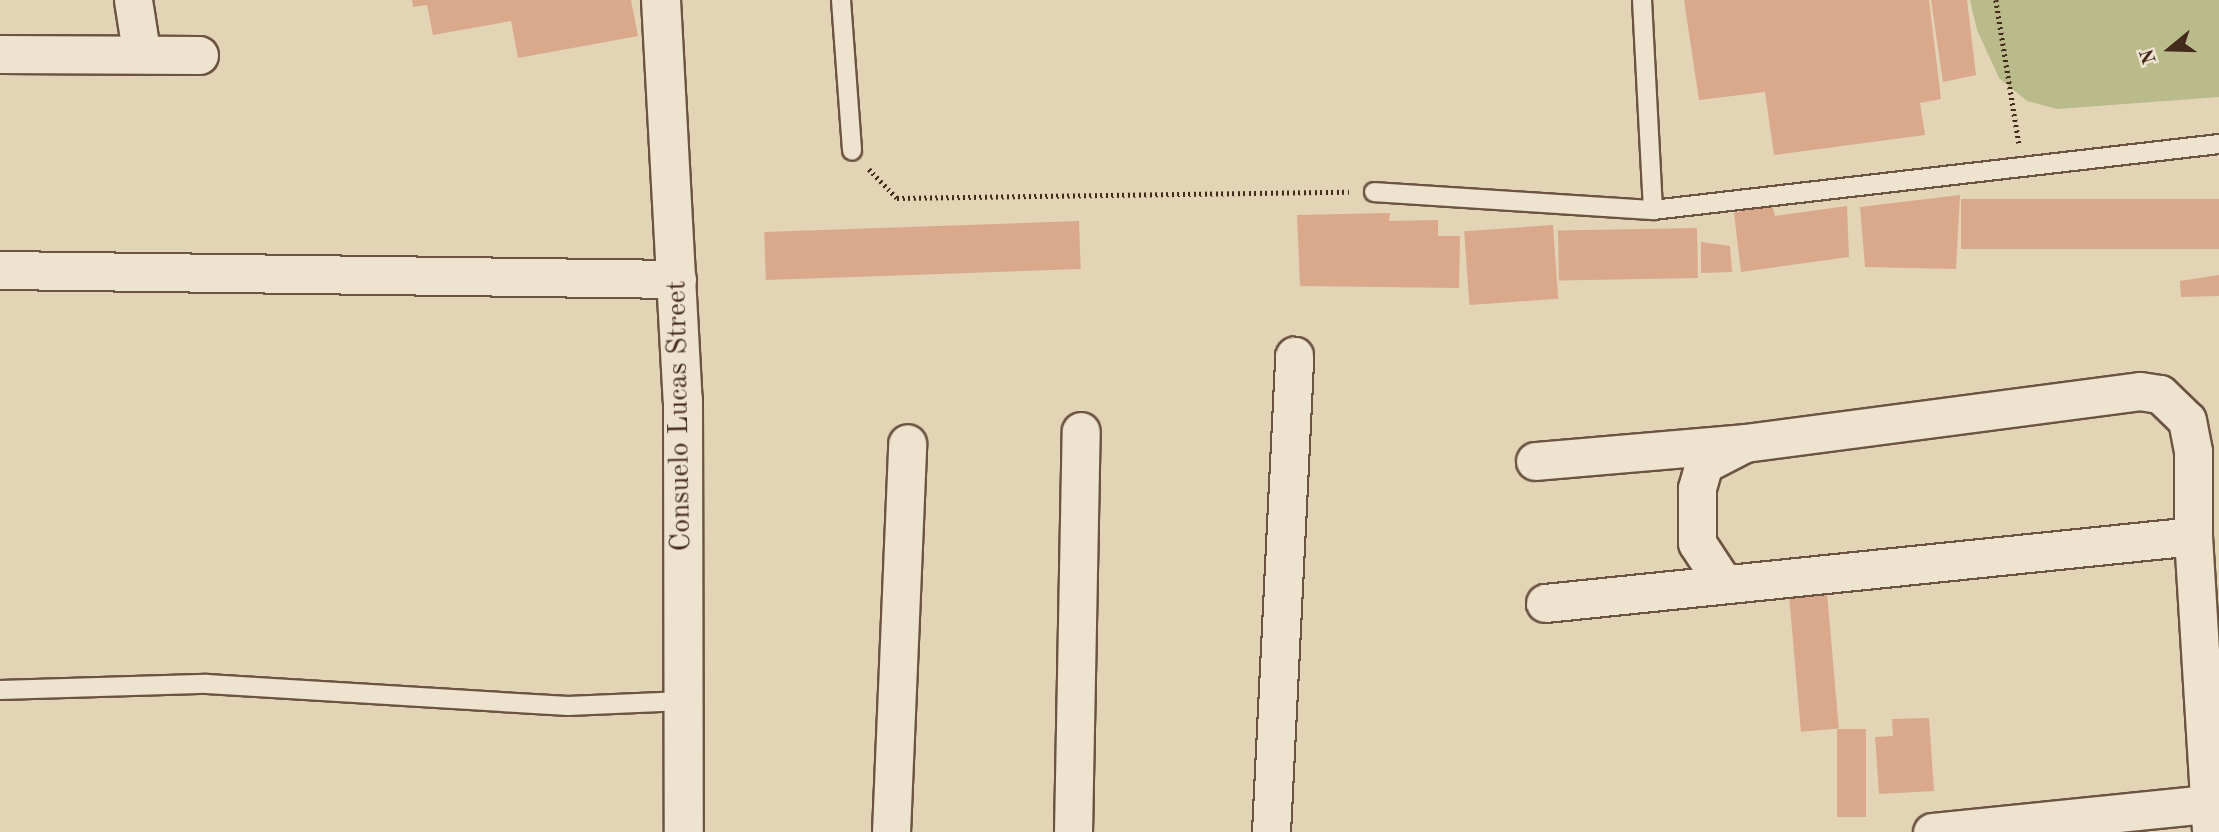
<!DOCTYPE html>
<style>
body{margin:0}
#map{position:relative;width:2219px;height:832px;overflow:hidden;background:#e3d4b5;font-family:"Old Standard TT",serif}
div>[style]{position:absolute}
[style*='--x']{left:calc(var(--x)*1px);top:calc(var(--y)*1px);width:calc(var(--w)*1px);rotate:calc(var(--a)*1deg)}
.green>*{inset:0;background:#b9bb8a}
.building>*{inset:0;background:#daa88b;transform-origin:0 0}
.path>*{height:4.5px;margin-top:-2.25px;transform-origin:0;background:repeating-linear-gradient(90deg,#442a1b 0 2px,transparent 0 5.5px)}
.roads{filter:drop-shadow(2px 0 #6c5442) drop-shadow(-2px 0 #6c5442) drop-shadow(0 2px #6c5442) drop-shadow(0 -2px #6c5442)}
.service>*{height:18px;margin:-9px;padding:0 9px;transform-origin:9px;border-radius:9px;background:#ede3cf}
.minor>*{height:37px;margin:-18.5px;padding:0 18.5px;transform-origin:18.5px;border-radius:18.5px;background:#ede3cf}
.tertiary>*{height:38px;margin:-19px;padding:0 19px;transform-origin:19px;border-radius:19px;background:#ede3cf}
span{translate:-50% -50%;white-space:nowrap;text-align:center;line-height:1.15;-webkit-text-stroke:5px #ede3cf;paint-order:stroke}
.street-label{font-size:28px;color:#442a1b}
.north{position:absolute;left:2135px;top:14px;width:70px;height:70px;-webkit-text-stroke:5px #ede3cf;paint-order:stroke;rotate:251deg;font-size:19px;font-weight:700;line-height:28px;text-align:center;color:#442a1b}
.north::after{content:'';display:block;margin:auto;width:24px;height:32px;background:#442a1b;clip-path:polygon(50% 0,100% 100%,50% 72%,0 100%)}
</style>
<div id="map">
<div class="green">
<div style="clip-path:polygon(1970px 0,2219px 0,2219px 97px,2057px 109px,2027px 101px,1999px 78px,1977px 30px)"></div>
</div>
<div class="building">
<div style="clip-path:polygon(412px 0,631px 0,638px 36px,518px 58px,511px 21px,433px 35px,427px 5px,413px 7px)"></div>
<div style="clip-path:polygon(1684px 0,1929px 0,1941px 99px,1920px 103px,1925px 135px,1774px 155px,1765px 92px,1699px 100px)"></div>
<div style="clip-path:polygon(1931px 0,1967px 0,1976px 75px,1943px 82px)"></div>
<div style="clip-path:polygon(1960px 195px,1956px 269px,1865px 267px,1860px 207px)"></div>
<div style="left:2219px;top:199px;width:50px;height:258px;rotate:90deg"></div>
<div style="clip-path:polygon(1772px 204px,1775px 216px,1847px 206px,1849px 257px,1741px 272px,1734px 213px)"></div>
<div style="clip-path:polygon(1390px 213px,1389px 221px,1438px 220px,1438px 236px,1460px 236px,1459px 288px,1300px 286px,1297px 215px)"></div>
<div style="left:1079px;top:221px;width:48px;height:315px;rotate:88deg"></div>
<div style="left:1553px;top:225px;width:74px;height:89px;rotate:86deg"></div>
<div style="left:1697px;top:228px;width:50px;height:139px;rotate:89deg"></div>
<div style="clip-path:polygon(1701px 242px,1730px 246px,1732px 272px,1701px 273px)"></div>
<div style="clip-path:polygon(2219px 275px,2219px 296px,2181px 297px,2180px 281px)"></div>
<div style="left:1827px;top:593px;width:136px;height:38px;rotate:85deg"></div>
<div style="clip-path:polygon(1929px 718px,1934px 791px,1879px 794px,1875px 737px,1893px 736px,1892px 719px)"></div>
<div style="left:1837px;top:729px;width:29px;height:88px"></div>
</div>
<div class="path">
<div style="--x:1996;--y:0;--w:145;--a:80.9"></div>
<div style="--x:869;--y:169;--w:40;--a:46"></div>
<div style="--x:897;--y:198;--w:452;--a:-0.8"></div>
</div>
<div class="roads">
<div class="service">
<div style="--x:841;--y:0;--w:151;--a:85.8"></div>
<div style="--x:1642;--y:0;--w:210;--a:87"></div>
<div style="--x:1374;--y:192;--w:280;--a:3.7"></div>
<div style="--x:1653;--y:210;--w:570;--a:-6.65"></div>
<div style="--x:0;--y:690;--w:207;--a:-1.7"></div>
<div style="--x:207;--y:684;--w:362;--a:3.5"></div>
<div style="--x:568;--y:706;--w:116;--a:-2.5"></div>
</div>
<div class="minor">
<div style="--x:133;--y:0;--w:52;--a:81.1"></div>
<div style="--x:0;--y:54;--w:199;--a:0.3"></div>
<div style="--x:0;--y:270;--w:677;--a:0.76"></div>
<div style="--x:1535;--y:461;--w:211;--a:-4.9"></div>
<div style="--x:1745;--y:443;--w:398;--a:-7.5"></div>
<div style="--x:2140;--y:391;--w:20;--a:9"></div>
<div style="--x:2160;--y:394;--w:37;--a:44"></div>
<div style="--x:2187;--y:420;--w:32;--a:79"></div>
<div style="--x:2193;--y:451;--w:85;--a:90"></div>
<div style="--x:2193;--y:536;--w:297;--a:86.5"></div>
<div style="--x:1722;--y:581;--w:45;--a:-123.3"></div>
<div style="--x:1697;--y:543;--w:55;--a:-90"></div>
<div style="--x:1697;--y:488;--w:25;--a:-74"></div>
<div style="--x:1704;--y:464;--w:42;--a:-27.2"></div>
<div style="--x:1545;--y:603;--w:651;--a:-5.9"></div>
<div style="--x:891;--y:832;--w:389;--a:-87.6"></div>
<div style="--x:1073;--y:832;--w:401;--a:-88.9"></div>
<div style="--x:1271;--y:832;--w:477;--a:-87.2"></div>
<div style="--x:1932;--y:832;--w:288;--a:-5.8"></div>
</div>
<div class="tertiary">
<div style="--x:661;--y:0;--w:401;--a:86.9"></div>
<div style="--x:683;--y:400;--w:432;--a:89.9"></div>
</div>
</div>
<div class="street-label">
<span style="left:680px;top:416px;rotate:-91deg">Consuelo Lucas Street</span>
</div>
<div class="north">N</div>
</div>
